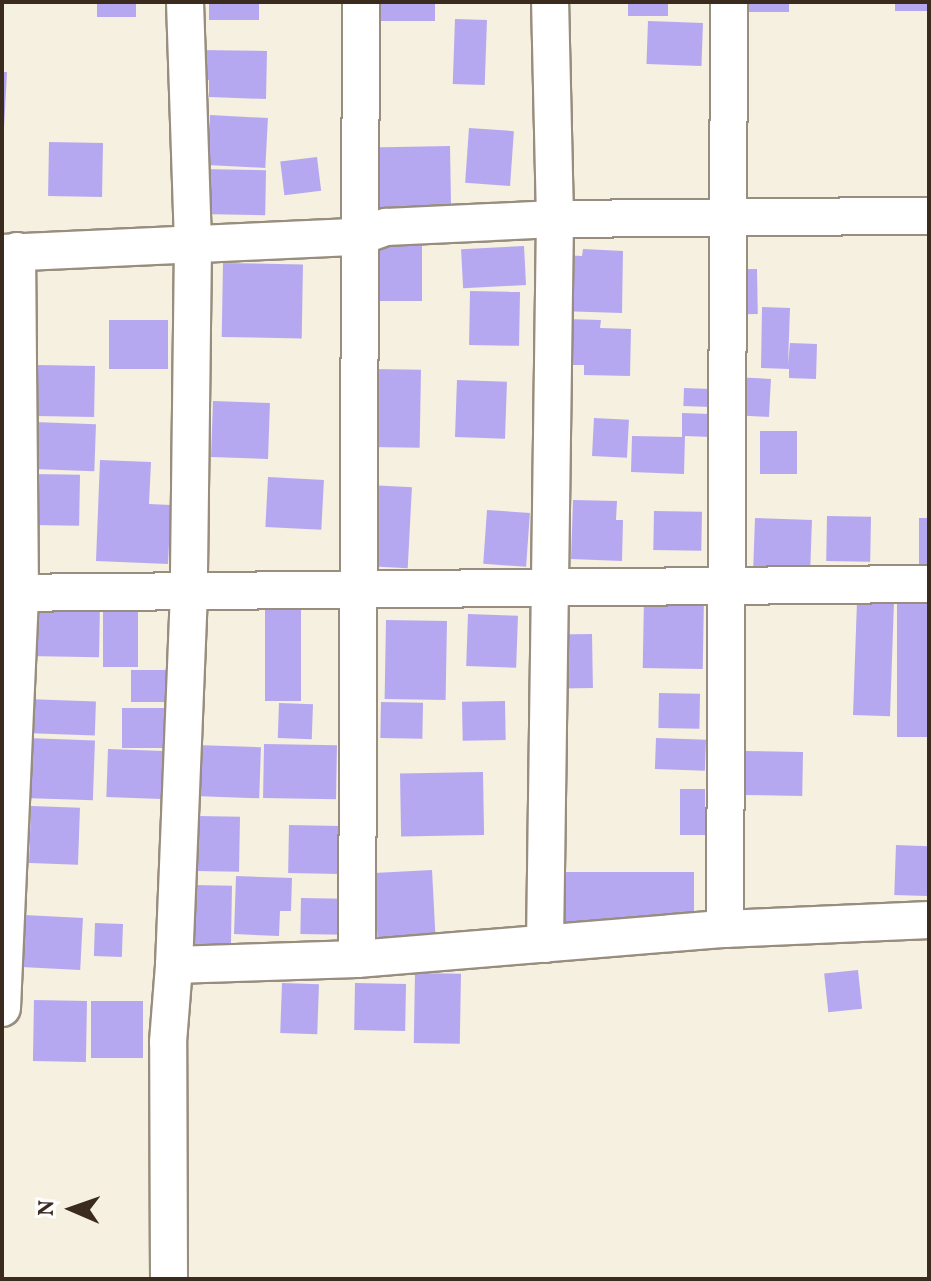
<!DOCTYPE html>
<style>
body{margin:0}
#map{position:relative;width:931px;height:1281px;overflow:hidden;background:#f5f0df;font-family:Vollkorn,serif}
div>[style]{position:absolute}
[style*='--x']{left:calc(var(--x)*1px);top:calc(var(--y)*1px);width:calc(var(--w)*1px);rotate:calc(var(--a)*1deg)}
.building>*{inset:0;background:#b6a8f0;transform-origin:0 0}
.roads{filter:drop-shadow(2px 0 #988d7e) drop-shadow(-2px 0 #988d7e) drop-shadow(0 2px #988d7e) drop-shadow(0 -2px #988d7e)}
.minor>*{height:36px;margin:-18px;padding:0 18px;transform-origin:18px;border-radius:18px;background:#fff}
span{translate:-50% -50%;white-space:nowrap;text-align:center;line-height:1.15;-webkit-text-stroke:6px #fff;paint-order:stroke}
.frame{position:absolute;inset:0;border:4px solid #3b2a1e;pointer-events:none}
.north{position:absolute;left:32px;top:1169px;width:80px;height:80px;-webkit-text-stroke:6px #fff;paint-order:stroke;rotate:272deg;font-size:22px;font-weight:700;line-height:32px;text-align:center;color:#3b2a1e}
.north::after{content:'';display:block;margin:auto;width:28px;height:36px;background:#3b2a1e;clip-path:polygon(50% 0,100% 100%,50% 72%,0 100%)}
</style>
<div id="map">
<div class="building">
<div style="left:97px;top:2px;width:39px;height:15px"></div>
<div style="left:209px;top:2px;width:50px;height:18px"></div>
<div style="left:378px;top:2px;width:57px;height:19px"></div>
<div style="left:628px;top:2px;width:40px;height:14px"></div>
<div style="left:746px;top:2px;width:43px;height:10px"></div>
<div style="left:895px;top:2px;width:34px;height:9px"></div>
<div style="left:455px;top:19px;width:32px;height:65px;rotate:2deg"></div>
<div style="left:648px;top:21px;width:55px;height:43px;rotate:2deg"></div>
<div style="clip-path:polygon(199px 50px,267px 51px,266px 99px,209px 97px,209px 80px,199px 80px)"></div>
<div style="clip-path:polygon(2px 72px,7px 72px,4px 128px,2px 128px)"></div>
<div style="left:210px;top:115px;width:58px;height:50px;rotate:3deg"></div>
<div style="left:469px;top:128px;width:45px;height:55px;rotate:4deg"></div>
<div style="left:49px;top:142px;width:54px;height:54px;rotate:1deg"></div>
<div style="left:450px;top:146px;width:64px;height:80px;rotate:89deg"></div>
<div style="left:317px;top:157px;width:34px;height:37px;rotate:83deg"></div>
<div style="left:199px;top:169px;width:67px;height:45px;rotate:1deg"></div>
<div style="left:378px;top:246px;width:44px;height:55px"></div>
<div style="left:524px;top:246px;width:39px;height:63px;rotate:87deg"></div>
<div style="clip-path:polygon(583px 249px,623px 251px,622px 313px,559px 311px,561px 255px,582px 256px)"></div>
<div style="left:223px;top:263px;width:80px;height:74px;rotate:1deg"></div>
<div style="left:757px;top:269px;width:45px;height:19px;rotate:89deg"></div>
<div style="left:470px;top:291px;width:50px;height:54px;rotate:1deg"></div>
<div style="clip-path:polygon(762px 307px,790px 308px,788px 365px,790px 343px,817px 344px,816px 379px,789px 378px,789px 369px,761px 368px)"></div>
<div style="clip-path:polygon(564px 319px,601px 320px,600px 328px,631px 329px,630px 376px,584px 375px,584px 365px,563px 365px)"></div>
<div style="left:109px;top:320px;width:59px;height:49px"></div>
<div style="left:37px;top:365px;width:58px;height:51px;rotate:1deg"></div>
<div style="left:372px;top:369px;width:49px;height:78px;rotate:1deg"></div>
<div style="left:733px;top:377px;width:38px;height:38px;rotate:3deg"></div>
<div style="left:457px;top:380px;width:50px;height:57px;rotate:2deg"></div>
<div style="left:684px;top:388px;width:27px;height:18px;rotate:2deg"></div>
<div style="left:213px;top:401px;width:57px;height:56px;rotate:2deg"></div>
<div style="clip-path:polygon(682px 413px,710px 414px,710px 437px,685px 436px,684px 474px,631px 472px,632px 436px,682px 437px)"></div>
<div style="left:594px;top:418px;width:35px;height:38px;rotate:3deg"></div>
<div style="left:34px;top:422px;width:62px;height:47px;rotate:2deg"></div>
<div style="left:760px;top:431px;width:37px;height:43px"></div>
<div style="clip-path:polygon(100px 460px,151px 462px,149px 504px,171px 505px,168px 564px,96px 561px)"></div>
<div style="left:33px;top:474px;width:47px;height:51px;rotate:1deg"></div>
<div style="left:268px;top:477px;width:56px;height:50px;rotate:3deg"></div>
<div style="left:369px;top:485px;width:43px;height:81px;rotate:3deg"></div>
<div style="clip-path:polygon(573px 500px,617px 501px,616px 520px,623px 520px,622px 561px,571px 559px)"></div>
<div style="left:487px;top:510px;width:43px;height:54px;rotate:4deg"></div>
<div style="left:654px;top:511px;width:48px;height:39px;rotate:1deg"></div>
<div style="left:827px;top:516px;width:44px;height:45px;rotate:1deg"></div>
<div style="left:755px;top:518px;width:57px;height:48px;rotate:2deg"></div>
<div style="left:919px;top:518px;width:10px;height:48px"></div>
<div style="left:644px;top:596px;width:60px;height:72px;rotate:1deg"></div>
<div style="left:897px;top:598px;width:32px;height:139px"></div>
<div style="left:857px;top:601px;width:37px;height:114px;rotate:2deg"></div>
<div style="left:27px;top:602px;width:73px;height:54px;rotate:1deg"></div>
<div style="left:103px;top:603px;width:35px;height:64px"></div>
<div style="left:265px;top:608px;width:36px;height:93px"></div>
<div style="left:468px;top:614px;width:50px;height:52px;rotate:2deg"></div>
<div style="left:386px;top:620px;width:61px;height:79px;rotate:1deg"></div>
<div style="left:592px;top:634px;width:54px;height:35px;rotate:89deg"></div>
<div style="left:131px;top:670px;width:38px;height:32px"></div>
<div style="left:659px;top:693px;width:41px;height:35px;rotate:1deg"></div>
<div style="left:26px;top:699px;width:70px;height:34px;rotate:2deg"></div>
<div style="left:505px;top:701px;width:39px;height:43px;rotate:89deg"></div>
<div style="left:381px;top:702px;width:42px;height:36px;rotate:1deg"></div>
<div style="left:279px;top:703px;width:34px;height:35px;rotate:2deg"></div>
<div style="left:122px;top:708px;width:47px;height:40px"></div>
<div style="left:26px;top:738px;width:69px;height:60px;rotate:2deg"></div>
<div style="left:656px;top:738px;width:50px;height:31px;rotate:2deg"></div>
<div style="left:264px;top:744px;width:73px;height:54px;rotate:1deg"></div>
<div style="left:196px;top:745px;width:65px;height:51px;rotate:2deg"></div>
<div style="left:108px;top:749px;width:62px;height:48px;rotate:2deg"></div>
<div style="left:744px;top:751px;width:59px;height:44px;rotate:1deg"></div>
<div style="left:483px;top:772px;width:63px;height:83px;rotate:89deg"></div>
<div style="left:680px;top:789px;width:25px;height:46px"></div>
<div style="left:31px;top:806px;width:49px;height:57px;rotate:2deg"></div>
<div style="left:198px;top:816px;width:42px;height:55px;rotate:1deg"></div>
<div style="left:289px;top:825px;width:51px;height:48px;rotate:1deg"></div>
<div style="left:896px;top:845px;width:33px;height:50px;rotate:2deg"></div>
<div style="left:432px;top:870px;width:66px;height:58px;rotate:87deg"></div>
<div style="left:562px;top:872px;width:132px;height:51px"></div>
<div style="clip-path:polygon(236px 876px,292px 878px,291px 911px,280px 911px,279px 936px,234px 934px)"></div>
<div style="left:192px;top:885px;width:40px;height:61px;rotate:1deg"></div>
<div style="left:301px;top:898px;width:43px;height:36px;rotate:1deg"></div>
<div style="left:24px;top:915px;width:59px;height:52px;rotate:3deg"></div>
<div style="left:95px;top:923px;width:28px;height:33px;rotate:2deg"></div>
<div style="left:858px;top:970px;width:39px;height:34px;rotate:84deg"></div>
<div style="left:415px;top:973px;width:46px;height:70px;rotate:1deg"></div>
<div style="left:282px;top:983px;width:37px;height:50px;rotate:2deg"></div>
<div style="left:355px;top:983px;width:51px;height:47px;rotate:1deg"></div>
<div style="left:34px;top:1000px;width:53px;height:61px;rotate:1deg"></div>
<div style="left:91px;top:1001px;width:52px;height:57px"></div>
</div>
<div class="roads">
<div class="minor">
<div style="--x:185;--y:2;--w:243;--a:88.1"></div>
<div style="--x:193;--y:245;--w:347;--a:90.7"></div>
<div style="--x:189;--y:592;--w:373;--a:92.3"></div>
<div style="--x:174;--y:965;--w:183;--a:-1.9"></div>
<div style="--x:357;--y:959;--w:369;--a:-4.7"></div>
<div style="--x:725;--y:929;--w:204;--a:-2.5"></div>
<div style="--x:2;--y:253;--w:356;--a:-2.6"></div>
<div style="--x:358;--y:237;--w:30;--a:-20"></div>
<div style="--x:386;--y:227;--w:169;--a:-2.7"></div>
<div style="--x:555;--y:219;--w:374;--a:-0.5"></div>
<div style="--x:2;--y:593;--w:927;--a:-0.56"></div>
<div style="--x:725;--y:929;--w:927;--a:-89.75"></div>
<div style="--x:545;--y:944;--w:725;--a:-89.21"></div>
<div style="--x:555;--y:219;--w:217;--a:-91.3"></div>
<div style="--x:357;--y:959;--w:957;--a:-89.76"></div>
<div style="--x:2;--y:1008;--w:415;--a:-87.5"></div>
<div style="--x:20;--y:593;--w:342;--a:-90.5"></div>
<div style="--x:169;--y:1279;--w:237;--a:-90.2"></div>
<div style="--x:168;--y:1042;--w:77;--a:-85.5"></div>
</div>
</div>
<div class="frame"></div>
<div class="north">N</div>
</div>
